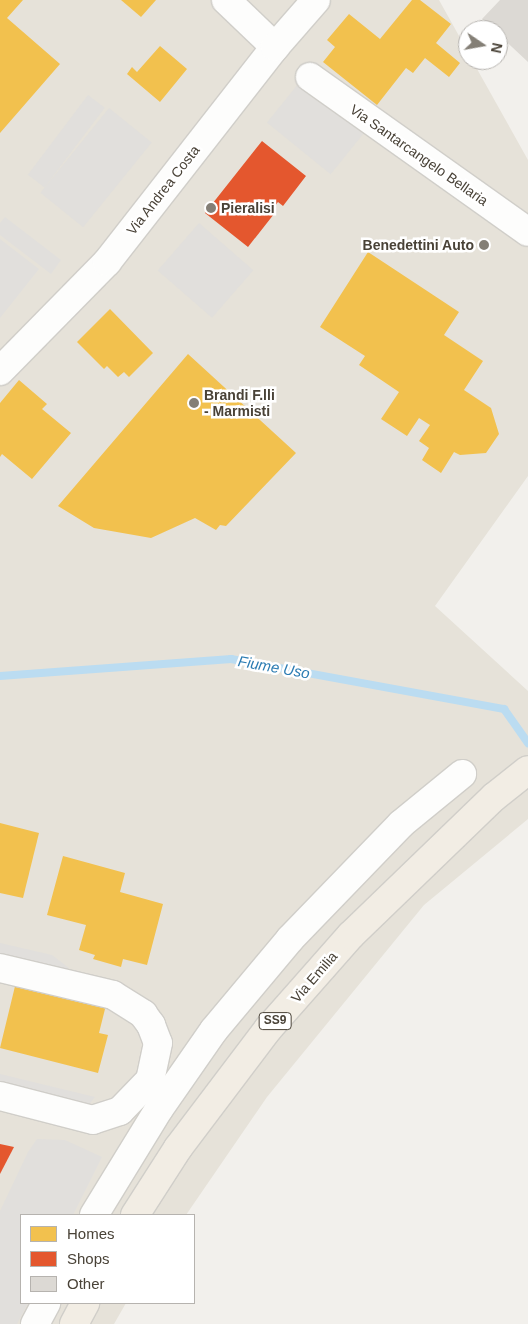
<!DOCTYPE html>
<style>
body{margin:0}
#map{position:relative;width:528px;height:1324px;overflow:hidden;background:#f2f0ec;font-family:Helvetica,sans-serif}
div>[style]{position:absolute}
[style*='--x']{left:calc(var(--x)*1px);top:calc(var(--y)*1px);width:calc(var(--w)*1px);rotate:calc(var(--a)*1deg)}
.residential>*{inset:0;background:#e6e2d9}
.parking>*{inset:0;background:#e1dfdc;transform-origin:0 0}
.homes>*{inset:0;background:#f2c14e}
.shops>*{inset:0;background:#e4572e}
.stream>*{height:8px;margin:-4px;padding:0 4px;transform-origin:4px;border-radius:4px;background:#bbdcf1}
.building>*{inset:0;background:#dcd9d4}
.roads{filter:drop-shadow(1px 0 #d0cec9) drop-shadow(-1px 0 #d0cec9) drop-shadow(0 1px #d0cec9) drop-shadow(0 -1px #d0cec9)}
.minor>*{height:28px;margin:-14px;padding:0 14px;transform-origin:14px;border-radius:14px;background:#fdfdfc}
.major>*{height:28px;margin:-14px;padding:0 14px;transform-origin:14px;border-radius:14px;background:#f2ede4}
.dots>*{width:14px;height:14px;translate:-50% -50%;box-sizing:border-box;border:2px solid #fff;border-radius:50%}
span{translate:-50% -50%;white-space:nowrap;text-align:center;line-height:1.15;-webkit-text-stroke:5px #fff;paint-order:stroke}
.shield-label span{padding:1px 4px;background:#fff;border:1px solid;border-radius:4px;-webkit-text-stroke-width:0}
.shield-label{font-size:12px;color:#494237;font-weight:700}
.street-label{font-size:14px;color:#494237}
.poi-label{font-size:14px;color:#494237;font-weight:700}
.left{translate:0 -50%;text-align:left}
.right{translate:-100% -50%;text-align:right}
.water-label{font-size:15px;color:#2a7bb2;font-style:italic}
.legend{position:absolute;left:20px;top:1214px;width:175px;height:90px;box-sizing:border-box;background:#fff;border:1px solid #b6b3af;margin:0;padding:6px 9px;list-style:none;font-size:15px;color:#494237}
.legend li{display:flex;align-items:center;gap:10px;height:25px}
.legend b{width:25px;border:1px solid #b6b3af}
.north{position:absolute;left:458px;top:20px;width:50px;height:50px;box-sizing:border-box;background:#fff;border:1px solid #b6b3af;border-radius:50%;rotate:102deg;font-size:14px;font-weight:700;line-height:20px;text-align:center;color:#494237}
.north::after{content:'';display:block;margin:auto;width:18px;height:22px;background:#847f76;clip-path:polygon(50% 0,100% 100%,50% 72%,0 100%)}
</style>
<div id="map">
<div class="residential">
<div style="clip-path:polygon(0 0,439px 0,468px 52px,468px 60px,472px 60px,528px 160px,528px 476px,435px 606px,528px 691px,528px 819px,424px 905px,267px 1097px,186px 1215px,21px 1215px,21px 1303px,126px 1303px,114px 1324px,0 1324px)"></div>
</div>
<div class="parking">
<div style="left:316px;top:62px;width:82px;height:78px;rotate:39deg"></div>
<div style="left:88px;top:95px;width:21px;height:100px;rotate:37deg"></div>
<div style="left:109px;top:108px;width:55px;height:109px;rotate:39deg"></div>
<div style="clip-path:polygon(5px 217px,61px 260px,51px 274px,0 235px,0 223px)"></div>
<div style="left:199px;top:223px;width:72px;height:63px;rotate:41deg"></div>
<div style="clip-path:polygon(0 239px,39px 269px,0 318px)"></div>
<div style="clip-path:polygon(0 943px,52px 955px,69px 968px,61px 972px,0 958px)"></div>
<div style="clip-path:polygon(0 1074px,95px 1097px,84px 1111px,0 1090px)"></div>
<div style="clip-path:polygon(37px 1139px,65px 1140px,102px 1157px,73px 1215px,21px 1215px,21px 1303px,28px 1303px,17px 1324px,0 1324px,0 1211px,28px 1152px)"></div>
</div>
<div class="homes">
<div style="clip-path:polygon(0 0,23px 0,7px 18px,60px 64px,0 133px)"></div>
<div style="clip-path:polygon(121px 0,156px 0,141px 17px)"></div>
<div style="clip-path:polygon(412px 0,420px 0,451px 24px,436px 43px,460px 63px,449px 77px,425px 58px,413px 73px,406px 68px,377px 105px,323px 62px,335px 47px,327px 40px,349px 14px,380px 39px)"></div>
<div style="clip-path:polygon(160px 46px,187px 69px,160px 102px,127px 74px,132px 67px,137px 72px)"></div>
<div style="clip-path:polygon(368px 252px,459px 312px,444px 335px,483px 361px,464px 390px,491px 408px,499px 434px,486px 453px,460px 455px,454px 452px,441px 473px,422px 460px,429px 448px,419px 441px,430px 425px,419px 418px,407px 436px,381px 419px,399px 392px,359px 365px,365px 356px,320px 327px)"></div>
<div style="clip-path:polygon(110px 309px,153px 353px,129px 377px,124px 372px,118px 377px,107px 366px,104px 369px,77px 342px)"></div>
<div style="clip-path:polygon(188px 354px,296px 453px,226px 526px,220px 525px,216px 530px,195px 518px,151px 538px,94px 528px,58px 506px)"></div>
<div style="clip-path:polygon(19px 380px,47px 404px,42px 409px,71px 433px,32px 479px,2px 454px,0 457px,0 403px)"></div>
<div style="clip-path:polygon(0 823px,39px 833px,23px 898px,0 893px)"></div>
<div style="clip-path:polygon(63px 856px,125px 873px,120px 892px,163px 904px,147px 965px,123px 959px,121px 967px,93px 959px,95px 955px,79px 950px,86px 925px,47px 915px)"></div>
<div style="clip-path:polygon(17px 978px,107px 1001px,99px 1033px,108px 1035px,98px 1073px,0 1048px)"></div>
</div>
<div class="shops">
<div style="clip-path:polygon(262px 141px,306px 176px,283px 206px,278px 202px,271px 211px,274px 214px,248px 247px,205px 213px)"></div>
<div style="clip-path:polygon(0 1144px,14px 1147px,0 1174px)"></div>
</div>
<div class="stream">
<div style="--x:0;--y:676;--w:232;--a:-4.2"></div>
<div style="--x:231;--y:659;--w:278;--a:10.4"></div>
<div style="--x:504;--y:709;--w:42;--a:54.8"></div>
</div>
<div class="building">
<div style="clip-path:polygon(500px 0,528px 0,528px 62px,498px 34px,498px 30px,493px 30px,482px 19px)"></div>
</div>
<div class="roads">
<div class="minor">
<div style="--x:226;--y:0;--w:68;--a:43.8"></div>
<div style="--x:310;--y:77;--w:267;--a:35.4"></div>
<div style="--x:0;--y:371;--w:153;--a:-45.5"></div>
<div style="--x:107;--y:262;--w:273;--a:-52"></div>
<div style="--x:275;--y:47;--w:62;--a:-48.9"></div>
<div style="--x:0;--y:968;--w:116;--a:13.4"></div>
<div style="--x:113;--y:995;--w:36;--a:32"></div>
<div style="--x:143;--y:1014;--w:14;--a:54"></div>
<div style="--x:151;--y:1025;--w:19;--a:69"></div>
<div style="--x:158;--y:1043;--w:38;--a:102"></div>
<div style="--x:150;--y:1080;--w:43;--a:134.1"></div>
<div style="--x:120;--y:1111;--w:28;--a:162"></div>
<div style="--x:93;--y:1120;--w:96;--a:-165.5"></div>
<div style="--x:94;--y:1215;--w:124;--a:-58.5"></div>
<div style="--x:159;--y:1109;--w:96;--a:-55.2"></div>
<div style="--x:214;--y:1030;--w:119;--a:-50.1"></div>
<div style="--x:290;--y:939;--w:160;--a:-46"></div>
<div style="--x:401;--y:824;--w:79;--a:-39.3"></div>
<div style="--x:35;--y:1324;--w:24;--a:-62"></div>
</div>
<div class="major">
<div style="--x:135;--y:1215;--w:80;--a:-57.3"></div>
<div style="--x:178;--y:1148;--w:149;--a:-52.9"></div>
<div style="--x:268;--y:1029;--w:125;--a:-48.6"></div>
<div style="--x:351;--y:935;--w:199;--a:-44"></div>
<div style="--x:494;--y:797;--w:43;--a:-38.5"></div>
<div style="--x:74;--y:1324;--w:24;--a:-62"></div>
</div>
</div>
<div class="dots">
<div style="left:211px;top:208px;background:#847f76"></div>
<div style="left:484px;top:245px;background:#847f76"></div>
<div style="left:194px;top:403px;background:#847f76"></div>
</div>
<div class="shield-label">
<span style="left:275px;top:1021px">SS9</span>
</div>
<div class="street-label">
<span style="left:419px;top:155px;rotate:35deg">Via Santarcangelo Bellaria</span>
<span style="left:163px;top:190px;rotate:-52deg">Via Andrea Costa</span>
<span style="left:314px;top:977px;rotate:-49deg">Via Emilia</span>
</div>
<div class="poi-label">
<span class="left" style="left:221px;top:208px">Pieralisi</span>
<span class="right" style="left:474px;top:245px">Benedettini Auto</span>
<span class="left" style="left:204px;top:403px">Brandi F.lli<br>- Marmisti</span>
</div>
<div class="water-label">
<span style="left:274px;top:667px;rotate:10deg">Fiume Uso</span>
</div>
<ul class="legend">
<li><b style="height:14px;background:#f2c14e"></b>Homes</li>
<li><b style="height:14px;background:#e4572e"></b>Shops</li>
<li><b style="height:14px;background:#dcd9d4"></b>Other</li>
</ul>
<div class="north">N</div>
</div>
